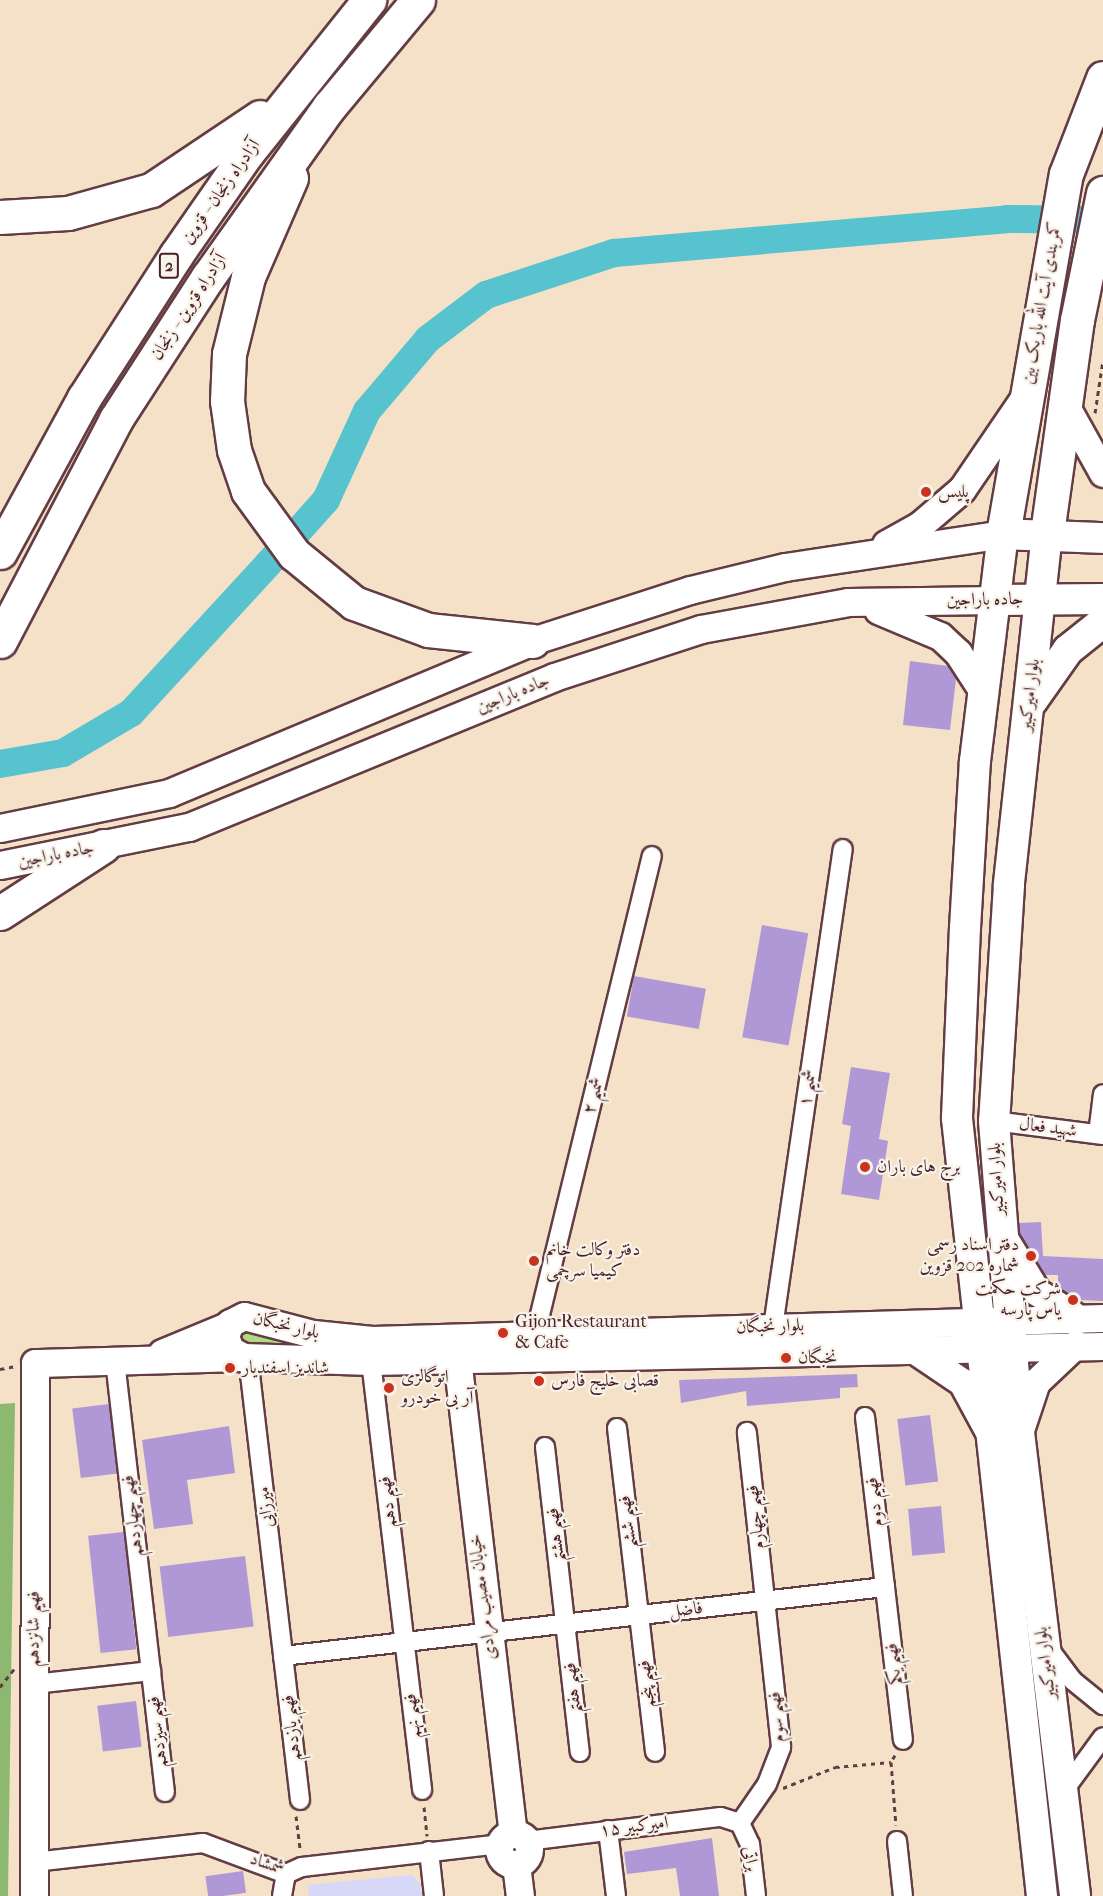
<!DOCTYPE html>
<meta charset="utf-8">
<style>
body{margin:0}
#map{position:relative;width:1103px;height:1896px;overflow:hidden;background:#f5e1c8;font-family:"IM FELL French Canon",Amiri,serif}
div>[style]{position:absolute}
[style*='--x']{left:calc(var(--x)*1px);top:calc(var(--y)*1px);width:calc(var(--w)*1px);rotate:calc(var(--a)*1deg)}
.built>*{inset:0;background:#d7d7f8}
.green>*{inset:0;background:#b2d882}
.forest>*{inset:0;background:#8db870}
.river>*{height:28px;margin:-14px;padding:0 14px;transform-origin:14px;border-radius:14px;background:#57c3cf}
.building>*{inset:0;background:#b098d7;transform-origin:0 0}
.path>*{height:3px;margin-top:-1.5px;transform-origin:0;background:repeating-linear-gradient(90deg,#643c43 0 4.5px,transparent 0 9px)}
.roads{filter:drop-shadow(2px 0 #643c43) drop-shadow(-2px 0 #643c43) drop-shadow(0 2px #643c43) drop-shadow(0 -2px #643c43)}
.street>*{height:18px;margin:-9px;padding:0 9px;transform-origin:9px;border-radius:9px;background:#fff}
.secondary>*{height:27px;margin:-13.5px;padding:0 13.5px;transform-origin:13.5px;border-radius:13.5px;background:#fff}
.secondary>.ring{margin:-13.5px;padding:0;box-sizing:content-box;background:none;border:27px solid #fff;border-radius:50%}
.primary>*{height:30px;margin:-15px;padding:0 15px;transform-origin:15px;border-radius:15px;background:#fff}
.highway>*{height:33px;margin:-16.5px;padding:0 16.5px;transform-origin:16.5px;border-radius:16.5px;background:#fff}
.dots>*{width:16px;height:16px;translate:-50% -50%;box-sizing:border-box;border:3px solid #f7f3e8;border-radius:50%}
span{translate:-50% -50%;white-space:nowrap;text-align:center;line-height:1.15;-webkit-text-stroke:4.5px #f7f3e8;paint-order:stroke}
.shield-label span{padding:2px 4px;background:#f7f3e8;border:2px solid;border-radius:4px;-webkit-text-stroke-width:0}
.shield-label{font-size:16px;color:#4a1f2b;font-weight:700}
.street-label{font-size:18px;color:#4a1f2b}
.poi-label{font-size:18px;color:#4a1f2b}
.left{translate:0 -50%;text-align:left}
.right{translate:-100% -50%;text-align:right}
</style>
<div id="map">
<div class="built">
<div style="clip-path:polygon(411px 1875px,420px 1883px,422px 1896px,309px 1896px,308px 1885px)"></div>
</div>
<div class="green">
<div style="clip-path:polygon(238px 1326px,314px 1346px,247px 1351px,234px 1331px)"></div>
</div>
<div class="forest">
<div style="clip-path:polygon(15px 1403px,8px 1896px,0 1896px,0 1404px)"></div>
</div>
<div class="river">
<div style="--x:293;--y:537;--w:50;--a:-48.3"></div>
<div style="--x:326;--y:500;--w:98;--a:-65.3"></div>
<div style="--x:367;--y:411;--w:94;--a:-49.7"></div>
<div style="--x:428;--y:339;--w:73;--a:-37.2"></div>
<div style="--x:486;--y:295;--w:135;--a:-18.2"></div>
<div style="--x:614;--y:253;--w:394;--a:-4.9"></div>
<div style="--x:1007;--y:219;--w:96;--a:0.6"></div>
<div style="--x:0;--y:764;--w:64;--a:-9.9"></div>
<div style="--x:63;--y:753;--w:79;--a:-30.5"></div>
<div style="--x:131;--y:713;--w:217;--a:-47.4"></div>
</div>
<div class="building">
<div style="clip-path:polygon(910px 661px,948px 666px,956px 679px,950px 730px,903px 725px)"></div>
<div style="left:762px;top:925px;width:47px;height:114px;rotate:10deg"></div>
<div style="left:634px;top:976px;width:73px;height:41px;rotate:10deg"></div>
<div style="clip-path:polygon(851px 1067px,890px 1073px,879px 1139px,888px 1141px,879px 1200px,841px 1194px,851px 1126px,842px 1124px)"></div>
<div style="clip-path:polygon(1041px 1222px,1043px 1256px,1103px 1259px,1103px 1301px,1079px 1300px,1058px 1287px,1058px 1275px,1045px 1275px,1020px 1234px,1019px 1223px)"></div>
<div style="clip-path:polygon(857px 1374px,858px 1387px,840px 1388px,840px 1398px,747px 1406px,746px 1391px,681px 1403px,679px 1380px)"></div>
<div style="left:109px;top:1404px;width:70px;height:37px;rotate:83deg"></div>
<div style="left:930px;top:1415px;width:67px;height:33px;rotate:83deg"></div>
<div style="clip-path:polygon(229px 1426px,235px 1473px,187px 1480px,193px 1524px,154px 1529px,142px 1440px)"></div>
<div style="left:941px;top:1506px;width:47px;height:33px;rotate:85deg"></div>
<div style="left:124px;top:1532px;width:118px;height:36px;rotate:84deg"></div>
<div style="left:245px;top:1556px;width:71px;height:86px;rotate:83deg"></div>
<div style="left:136px;top:1701px;width:46px;height:39px;rotate:83deg"></div>
<div style="clip-path:polygon(712px 1838px,719px 1896px,680px 1896px,676px 1868px,627px 1874px,624px 1852px)"></div>
<div style="left:243px;top:1871px;width:22px;height:38px;rotate:82deg"></div>
</div>
<div class="path">
<div style="--x:1095;--y:413;--w:54;--a:-81.4"></div>
<div style="--x:0;--y:1369;--w:16;--a:-11"></div>
<div style="--x:0;--y:1687;--w:23;--a:-52"></div>
<div style="--x:895;--y:1755;--w:8;--a:120"></div>
<div style="--x:891;--y:1762;--w:63;--a:85.5"></div>
<div style="--x:783;--y:1788;--w:56;--a:-22"></div>
<div style="--x:835;--y:1767;--w:56;--a:-5.1"></div>
<div style="--x:424;--y:1807;--w:29;--a:84"></div>
<div style="--x:296;--y:1816;--w:35;--a:83"></div>
</div>
<div class="roads">
<div class="street">
<div style="--x:994;--y:1121;--w:110;--a:7.3"></div>
<div style="--x:1098;--y:1134;--w:40;--a:-82.9"></div>
<div style="--x:773;--y:1327;--w:483;--a:-81.7"></div>
<div style="--x:535;--y:1335;--w:493;--a:-76.3"></div>
<div style="--x:248;--y:1357;--w:446;--a:83.3"></div>
<div style="--x:115;--y:1361;--w:434;--a:83.4"></div>
<div style="--x:371;--y:1361;--w:432;--a:83.2"></div>
<div style="--x:865;--y:1417;--w:325;--a:83.3"></div>
<div style="--x:617;--y:1428;--w:326;--a:83.3"></div>
<div style="--x:545;--y:1447;--w:307;--a:83.5"></div>
<div style="--x:1049;--y:1649;--w:39;--a:53"></div>
<div style="--x:1072;--y:1680;--w:40;--a:39"></div>
<div style="--x:283;--y:1656;--w:606;--a:-6.54"></div>
<div style="--x:34;--y:1684;--w:118;--a:-6.3"></div>
<div style="--x:1062;--y:1793;--w:69;--a:-53.8"></div>
<div style="--x:740;--y:1823;--w:47;--a:-55.3"></div>
<div style="--x:767;--y:1784;--w:40;--a:-69"></div>
<div style="--x:781;--y:1747;--w:317;--a:-96.2"></div>
<div style="--x:740;--y:1823;--w:23;--a:65"></div>
<div style="--x:750;--y:1844;--w:52;--a:83.4"></div>
<div style="--x:608;--y:1830;--w:66;--a:83.1"></div>
<div style="--x:527;--y:1841;--w:195;--a:-7.1"></div>
<div style="--x:721;--y:1817;--w:20;--a:18"></div>
<div style="--x:897;--y:1841;--w:55;--a:83.8"></div>
<div style="--x:429;--y:1851;--w:45;--a:83.7"></div>
<div style="--x:34;--y:1862;--w:170;--a:-6.4"></div>
<div style="--x:203;--y:1843;--w:89;--a:20.5"></div>
<div style="--x:286;--y:1874;--w:17;--a:-24"></div>
<div style="--x:302;--y:1867;--w:199;--a:-6.6"></div>
<div style="--x:282;--y:1896;--w:22;--a:-80"></div>
</div>
<div class="secondary">
<div style="--x:1064;--y:403;--w:80;--a:60.9"></div>
<div style="--x:886;--y:544;--w:39;--a:-29"></div>
<div style="--x:920;--y:525;--w:55;--a:-40.6"></div>
<div style="--x:962;--y:489;--w:107;--a:-55.7"></div>
<div style="--x:878;--y:610;--w:67;--a:22.8"></div>
<div style="--x:940;--y:636;--w:25;--a:43"></div>
<div style="--x:958;--y:653;--w:48;--a:57"></div>
<div style="--x:0;--y:828;--w:173;--a:-11.7"></div>
<div style="--x:169;--y:793;--w:394;--a:-22.7"></div>
<div style="--x:532;--y:641;--w:166;--a:-17.9"></div>
<div style="--x:690;--y:590;--w:98;--a:-13.6"></div>
<div style="--x:785;--y:567;--w:220;--a:-8.6"></div>
<div style="--x:0;--y:865;--w:193;--a:-11.4"></div>
<div style="--x:189;--y:827;--w:395;--a:-22.3"></div>
<div style="--x:554;--y:677;--w:155;--a:-18.1"></div>
<div style="--x:701;--y:629;--w:149;--a:-10.4"></div>
<div style="--x:848;--y:602;--w:149;--a:-0.8"></div>
<div style="--x:1004;--y:1238;--w:63;--a:58.6"></div>
<div style="--x:1037;--y:1292;--w:43;--a:32.6"></div>
<div style="--x:1103;--y:1318;--w:731;--a:178.28"></div>
<div style="--x:372;--y:1340;--w:59;--a:-174.2"></div>
<div style="--x:313;--y:1334;--w:71;--a:-165.4"></div>
<div style="--x:244;--y:1316;--w:16;--a:153"></div>
<div style="--x:230;--y:1323;--w:14;--a:111"></div>
<div style="--x:225;--y:1336;--w:15;--a:70"></div>
<div style="--x:230;--y:1350;--w:15;--a:28"></div>
<div style="--x:243;--y:1357;--w:128;--a:1.8"></div>
<div style="--x:371;--y:1361;--w:732;--a:-1.17"></div>
<div style="--x:455;--y:1341;--w:496;--a:83.3"></div>
<div style="--x:913;--y:1349;--w:59;--a:34"></div>
<div style="--x:962;--y:1382;--w:55;--a:61.6"></div>
<div style="--x:162;--y:1353;--w:70;--a:-22.6"></div>
<div style="--x:1020;--y:1430;--w:51;--a:-71.6"></div>
<div style="--x:1036;--y:1382;--w:55;--a:-43.5"></div>
<div class="ring" style="left:499px;top:1834px;width:3px;height:3px"></div>
<div style="--x:516;--y:1864;--w:32;--a:83"></div>
<div style="--x:34;--y:1896;--w:533;--a:-89.89"></div>
<div style="--x:35;--y:1363;--w:208;--a:-1.7"></div>
</div>
<div class="primary">
<div style="--x:1047;--y:533;--w:354;--a:96.2"></div>
<div style="--x:1009;--y:885;--w:236;--a:93.6"></div>
<div style="--x:994;--y:1121;--w:304;--a:85.5"></div>
<div style="--x:1018;--y:1424;--w:475;--a:83.1"></div>
<div style="--x:997;--y:600;--w:106;--a:-0.5"></div>
<div style="--x:1032;--y:701;--w:62;--a:-54.8"></div>
<div style="--x:1068;--y:650;--w:45;--a:-38.7"></div>
<div style="--x:1042;--y:1896;--w:783;--a:-96.24"></div>
<div style="--x:957;--y:1118;--w:190;--a:-87.6"></div>
<div style="--x:965;--y:928;--w:167;--a:-86.6"></div>
<div style="--x:975;--y:761;--w:229;--a:-83"></div>
<div style="--x:1003;--y:534;--w:100;--a:2.3"></div>
</div>
<div class="highway">
<div style="--x:291;--y:178;--w:108;--a:113.5"></div>
<div style="--x:248;--y:277;--w:79;--a:103.9"></div>
<div style="--x:229;--y:354;--w:47;--a:92.4"></div>
<div style="--x:227;--y:401;--w:49;--a:81.9"></div>
<div style="--x:234;--y:450;--w:43;--a:71.1"></div>
<div style="--x:248;--y:491;--w:78;--a:53.9"></div>
<div style="--x:294;--y:554;--w:77;--a:39.2"></div>
<div style="--x:354;--y:603;--w:79;--a:20"></div>
<div style="--x:428;--y:630;--w:105;--a:6"></div>
<div style="--x:0;--y:217;--w:68;--a:-3.4"></div>
<div style="--x:68;--y:213;--w:86;--a:-15.5"></div>
<div style="--x:151;--y:190;--w:131;--a:-33.8"></div>
<div style="--x:1047;--y:533;--w:215;--a:-82"></div>
<div style="--x:1077;--y:320;--w:130;--a:-78.4"></div>
<div style="--x:1003;--y:534;--w:365;--a:-80.1"></div>
<div style="--x:1066;--y:174;--w:103;--a:-68.9"></div>
<div style="--x:0;--y:552;--w:175;--a:-61.4"></div>
<div style="--x:84;--y:398;--w:170;--a:-57.2"></div>
<div style="--x:176;--y:255;--w:124;--a:-55.2"></div>
<div style="--x:247;--y:153;--w:196;--a:-51.4"></div>
<div style="--x:0;--y:641;--w:250;--a:-62.4"></div>
<div style="--x:116;--y:419;--w:169;--a:-57.1"></div>
<div style="--x:208;--y:277;--w:209;--a:-54.6"></div>
<div style="--x:329;--y:107;--w:139;--a:-50.2"></div>
<div style="--x:0;--y:913;--w:123;--a:-33"></div>
</div>
</div>
<div class="dots">
<div style="left:926px;top:492px;background:#c8321e"></div>
<div style="left:865px;top:1167px;background:#c8321e"></div>
<div style="left:1031px;top:1256px;background:#c8321e"></div>
<div style="left:534px;top:1261px;background:#c8321e"></div>
<div style="left:1073px;top:1300px;background:#c8321e"></div>
<div style="left:503px;top:1333px;background:#c8321e"></div>
<div style="left:786px;top:1358px;background:#c8321e"></div>
<div style="left:230px;top:1368px;background:#c8321e"></div>
<div style="left:539px;top:1381px;background:#c8321e"></div>
<div style="left:389px;top:1388px;background:#c8321e"></div>
</div>
<div class="shield-label">
<span style="left:169px;top:266px">2</span>
</div>
<div class="street-label">
<span style="left:221px;top:192px;rotate:-55deg">آزادراه زنجان - قزوین</span>
<span style="left:1042px;top:303px;rotate:-80deg">کمربندی آیت الله باریک بین</span>
<span style="left:189px;top:307px;rotate:-57deg">آزادراه قزوین - زنجان</span>
<span style="left:985px;top:600px;rotate:-1deg">جاده باراجین</span>
<span style="left:513px;top:694px;rotate:-22deg">جاده باراجین</span>
<span style="left:1030px;top:695px;rotate:-83deg">بلوار امیرکبیر</span>
<span style="left:56px;top:855px;rotate:-11deg">جاده باراجین</span>
<span style="left:808px;top:1088px;rotate:-82deg">شمیم ۱</span>
<span style="left:594px;top:1096px;rotate:-76deg">شمیم ۲</span>
<span style="left:1048px;top:1128px;rotate:7deg">شهید فعال</span>
<span style="left:997px;top:1179px;rotate:-93deg">بلوار امیرکبیر</span>
<span style="left:286px;top:1326px;rotate:13deg">بلوار نخبگان</span>
<span style="left:770px;top:1327px;rotate:-2deg">بلوار نخبگان</span>
<span style="left:388px;top:1502px;rotate:-97deg">فهیم دهم</span>
<span style="left:875px;top:1502px;rotate:-97deg">فهیم دوم</span>
<span style="left:266px;top:1507px;rotate:-97deg">میرزایی</span>
<span style="left:133px;top:1516px;rotate:-97deg">فهیم چهاردهم</span>
<span style="left:756px;top:1517px;rotate:-96deg">فهیم چهارم</span>
<span style="left:628px;top:1522px;rotate:-97deg">فهیم ششم</span>
<span style="left:556px;top:1535px;rotate:-97deg">فهیم هشتم</span>
<span style="left:483px;top:1597px;rotate:-97deg">خیابان مصیب مرادی</span>
<span style="left:686px;top:1610px;rotate:-6deg">فاضل</span>
<span style="left:34px;top:1629px;rotate:-90deg">فهیم شانزدهم</span>
<span style="left:1046px;top:1663px;rotate:-97deg">بلوار امیرکبیر</span>
<span style="left:894px;top:1664px;rotate:-97deg">فهیم یکم</span>
<span style="left:647px;top:1684px;rotate:-97deg">فهیم پنجم</span>
<span style="left:573px;top:1688px;rotate:-97deg">فهیم هفتم</span>
<span style="left:413px;top:1716px;rotate:-97deg">فهیم نهم</span>
<span style="left:777px;top:1717px;rotate:-95deg">فهیم سوم</span>
<span style="left:292px;top:1728px;rotate:-97deg">فهیم یازدهم</span>
<span style="left:158px;top:1732px;rotate:-97deg">فهیم سیزدهم</span>
<span style="left:634px;top:1827px;rotate:-7deg">امیرکبیر ۱۵</span>
<span style="left:750px;top:1859px;rotate:80deg">براتی</span>
<span style="left:267px;top:1864px;rotate:18deg">شمشاد</span>
</div>
<div class="poi-label">
<span class="left" style="left:938px;top:492px">پلیس</span>
<span class="left" style="left:877px;top:1167px">برج های باران</span>
<span class="right" style="left:1019px;top:1256px">دفتر اسناد رسمی<br>شماره 202 قزوین</span>
<span class="left" style="left:546px;top:1261px">دفتر وکالت خانم<br>کیمیا سرچمی</span>
<span class="right" style="left:1061px;top:1300px">شرکت حکمت<br>یاس پارسه</span>
<span class="left" style="left:515px;top:1333px">Gijon Restaurant<br>&amp; Cafe</span>
<span class="left" style="left:798px;top:1358px">نخبگان</span>
<span class="left" style="left:242px;top:1368px">شاندیز اسفندیار</span>
<span class="left" style="left:401px;top:1388px">اتوگالری<br>آر بی خودرو</span>
<span class="left" style="left:551px;top:1381px">قصابی خلیج فارس</span>
</div>
</div>
